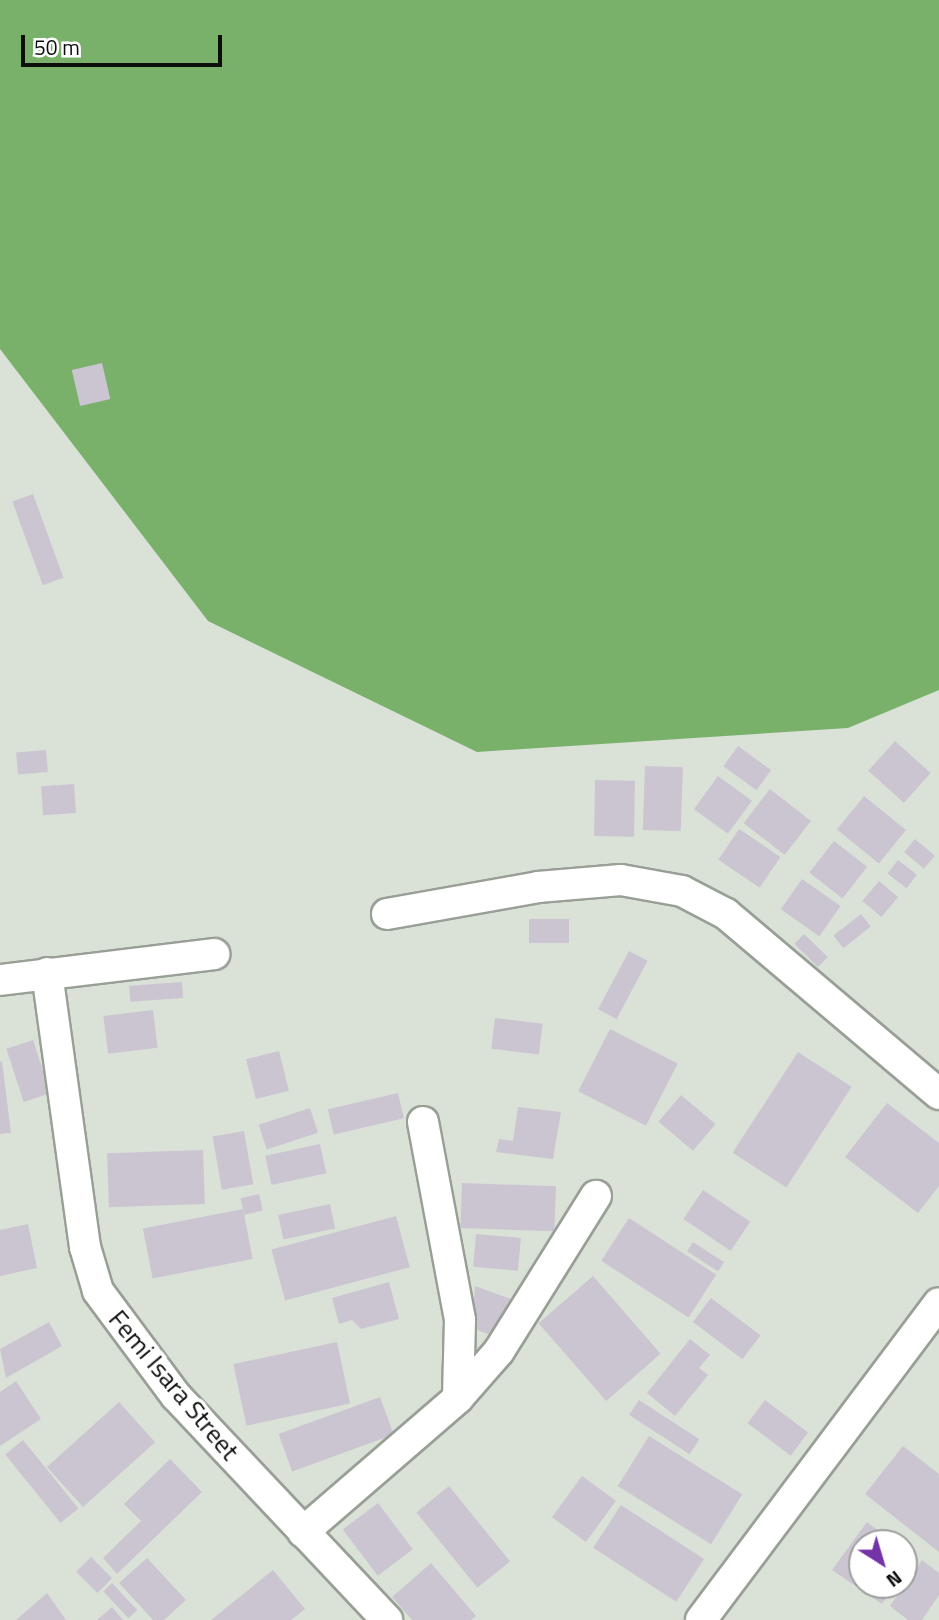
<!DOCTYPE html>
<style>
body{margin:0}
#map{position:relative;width:939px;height:1620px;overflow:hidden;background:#dae2d8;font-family:"Titillium Web",sans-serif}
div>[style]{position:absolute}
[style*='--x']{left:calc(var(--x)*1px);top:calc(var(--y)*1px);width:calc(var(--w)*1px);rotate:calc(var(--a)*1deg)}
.forest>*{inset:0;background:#79b16b}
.building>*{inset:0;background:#cbc5d1;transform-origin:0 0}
.roads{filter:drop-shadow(2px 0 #98a096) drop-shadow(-2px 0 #98a096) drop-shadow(0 2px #98a096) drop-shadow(0 -2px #98a096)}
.minor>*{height:30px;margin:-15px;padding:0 15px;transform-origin:15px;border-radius:15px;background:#fff}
span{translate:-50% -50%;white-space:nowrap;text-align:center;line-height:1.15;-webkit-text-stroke:7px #fff;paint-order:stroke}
.street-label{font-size:26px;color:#0b0e0a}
.north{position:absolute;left:848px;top:1529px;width:70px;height:70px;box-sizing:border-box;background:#fff;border:2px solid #9d9f9d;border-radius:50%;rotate:143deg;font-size:19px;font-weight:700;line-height:28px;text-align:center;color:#0b0e0a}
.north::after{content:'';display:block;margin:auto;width:24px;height:32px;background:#7533a8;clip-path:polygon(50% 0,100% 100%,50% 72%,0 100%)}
.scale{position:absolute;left:21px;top:35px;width:201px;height:32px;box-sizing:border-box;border:4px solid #0b0e0a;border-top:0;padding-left:9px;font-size:21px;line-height:24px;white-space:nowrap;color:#0b0e0a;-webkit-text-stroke:5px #fff;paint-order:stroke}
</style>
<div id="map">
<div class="forest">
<div style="clip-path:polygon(0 0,939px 0,939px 690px,848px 728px,477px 752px,208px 621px,0 349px)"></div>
</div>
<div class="building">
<div style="left:102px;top:363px;width:37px;height:31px;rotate:77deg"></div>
<div style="left:33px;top:494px;width:89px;height:22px;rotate:70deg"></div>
<div style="left:895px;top:741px;width:48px;height:40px;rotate:42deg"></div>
<div style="left:738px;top:746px;width:41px;height:25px;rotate:36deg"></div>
<div style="left:46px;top:750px;width:22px;height:30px;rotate:85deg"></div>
<div style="left:645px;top:766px;width:38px;height:64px;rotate:2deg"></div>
<div style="left:718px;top:776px;width:42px;height:41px;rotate:36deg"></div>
<div style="left:595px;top:780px;width:40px;height:56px;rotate:1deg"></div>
<div style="left:74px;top:784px;width:29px;height:33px;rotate:86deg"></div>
<div style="left:770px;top:789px;width:52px;height:43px;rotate:38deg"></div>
<div style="left:864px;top:796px;width:54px;height:43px;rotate:39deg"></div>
<div style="left:739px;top:829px;width:50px;height:37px;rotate:34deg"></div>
<div style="left:915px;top:839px;width:26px;height:17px;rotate:40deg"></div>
<div style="left:834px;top:841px;width:42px;height:40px;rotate:38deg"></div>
<div style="left:898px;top:860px;width:24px;height:17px;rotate:38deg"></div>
<div style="left:802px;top:879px;width:47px;height:37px;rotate:35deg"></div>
<div style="left:879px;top:881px;width:25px;height:26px;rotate:40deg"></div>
<div style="left:861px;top:914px;width:16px;height:35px;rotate:52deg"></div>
<div style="left:529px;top:919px;width:40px;height:24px"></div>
<div style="left:804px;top:934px;width:33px;height:14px;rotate:44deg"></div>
<div style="left:629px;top:951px;width:21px;height:66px;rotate:28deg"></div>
<div style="left:182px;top:982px;width:16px;height:53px;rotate:86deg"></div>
<div style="left:153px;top:1010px;width:38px;height:50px;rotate:83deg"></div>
<div style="left:495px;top:1018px;width:48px;height:31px;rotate:7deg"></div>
<div style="left:610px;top:1029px;width:76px;height:70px;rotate:27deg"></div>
<div style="left:33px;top:1040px;width:56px;height:28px;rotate:72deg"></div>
<div style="left:279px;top:1051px;width:41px;height:34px;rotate:76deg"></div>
<div style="left:798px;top:1052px;width:64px;height:120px;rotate:33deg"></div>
<div style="clip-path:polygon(2px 1061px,11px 1133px,0 1134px,0 1062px)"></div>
<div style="left:398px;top:1093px;width:26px;height:72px;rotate:77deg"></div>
<div style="left:681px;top:1095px;width:45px;height:35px;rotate:40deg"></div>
<div style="clip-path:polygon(887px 1103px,939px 1143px,939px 1186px,918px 1213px,845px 1157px)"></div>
<div style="clip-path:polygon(518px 1107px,561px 1112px,553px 1159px,496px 1152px,499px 1139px,513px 1141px)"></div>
<div style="left:310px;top:1108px;width:26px;height:54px;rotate:72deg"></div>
<div style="left:244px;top:1131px;width:54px;height:32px;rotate:80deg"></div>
<div style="left:320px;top:1144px;width:30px;height:56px;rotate:78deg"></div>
<div style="left:203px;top:1150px;width:54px;height:96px;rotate:88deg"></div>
<div style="left:462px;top:1183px;width:94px;height:45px;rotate:2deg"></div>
<div style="left:703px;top:1190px;width:57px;height:35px;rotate:34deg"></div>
<div style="left:259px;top:1194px;width:17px;height:19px;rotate:77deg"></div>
<div style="left:330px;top:1204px;width:25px;height:53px;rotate:78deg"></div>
<div style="left:243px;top:1209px;width:51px;height:102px;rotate:79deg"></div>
<div style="left:396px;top:1216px;width:53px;height:129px;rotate:75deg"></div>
<div style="left:629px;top:1218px;width:104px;height:51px;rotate:33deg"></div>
<div style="clip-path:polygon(28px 1224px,37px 1268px,0 1276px,0 1230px)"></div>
<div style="left:476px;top:1234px;width:45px;height:33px;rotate:5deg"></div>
<div style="left:693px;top:1242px;width:37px;height:11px;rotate:33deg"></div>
<div style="left:593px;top:1276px;width:103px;height:72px;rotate:49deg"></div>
<div style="clip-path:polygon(389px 1282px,399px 1319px,361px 1329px,352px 1320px,339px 1324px,332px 1298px)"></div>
<div style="clip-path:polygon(475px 1286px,511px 1299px,496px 1337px,472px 1328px)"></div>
<div style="left:711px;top:1298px;width:62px;height:30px;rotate:37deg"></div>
<div style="clip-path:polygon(49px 1322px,62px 1346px,6px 1378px,0 1349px)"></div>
<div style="clip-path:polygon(690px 1339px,710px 1355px,699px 1368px,708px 1375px,675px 1416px,647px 1393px)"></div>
<div style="left:337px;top:1342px;width:63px;height:106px;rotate:78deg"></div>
<div style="clip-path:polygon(16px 1381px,41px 1419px,0 1446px,0 1392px)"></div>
<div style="left:380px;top:1397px;width:40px;height:108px;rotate:70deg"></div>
<div style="left:639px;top:1400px;width:72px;height:18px;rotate:33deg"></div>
<div style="left:765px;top:1400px;width:54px;height:29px;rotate:37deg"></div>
<div style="left:119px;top:1402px;width:54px;height:97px;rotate:48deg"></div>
<div style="left:649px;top:1436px;width:110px;height:59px;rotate:32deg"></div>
<div style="left:23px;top:1440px;width:88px;height:23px;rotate:51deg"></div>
<div style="clip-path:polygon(903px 1446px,939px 1474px,939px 1552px,865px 1494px)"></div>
<div style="clip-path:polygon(170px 1459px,202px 1492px,117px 1574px,103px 1558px,141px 1521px,124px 1504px)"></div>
<div style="left:582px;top:1476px;width:42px;height:51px;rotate:36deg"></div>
<div style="left:449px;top:1486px;width:97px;height:42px;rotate:51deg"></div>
<div style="left:378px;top:1503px;width:58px;height:44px;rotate:53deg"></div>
<div style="left:621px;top:1505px;width:99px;height:51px;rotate:33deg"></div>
<div style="clip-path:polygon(867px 1522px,895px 1543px,862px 1543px,862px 1585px,894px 1585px,882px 1604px,832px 1570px)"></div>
<div style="left:91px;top:1557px;width:30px;height:21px;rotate:45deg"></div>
<div style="clip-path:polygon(147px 1558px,186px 1600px,164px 1620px,153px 1620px,119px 1583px)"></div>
<div style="clip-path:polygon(922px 1560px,939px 1573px,939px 1595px,922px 1620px,908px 1620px,890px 1606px)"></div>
<div style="clip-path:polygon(431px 1563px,476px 1616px,471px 1620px,412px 1620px,392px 1597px)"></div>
<div style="clip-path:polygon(273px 1570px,305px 1609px,291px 1620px,211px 1620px)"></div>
<div style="left:112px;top:1583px;width:37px;height:12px;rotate:47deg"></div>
<div style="clip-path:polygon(47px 1593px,66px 1620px,16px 1620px)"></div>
<div style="clip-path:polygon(112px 1607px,123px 1620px,97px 1620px)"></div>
</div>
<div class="roads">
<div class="minor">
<div style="--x:387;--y:914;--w:153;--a:-10.1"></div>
<div style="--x:538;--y:887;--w:83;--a:-4.8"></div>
<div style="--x:621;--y:880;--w:62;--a:10.2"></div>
<div style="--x:682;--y:891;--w:50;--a:27.6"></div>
<div style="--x:726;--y:914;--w:279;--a:40.2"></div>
<div style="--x:47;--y:973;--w:277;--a:82.1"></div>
<div style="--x:85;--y:1247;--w:46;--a:73.5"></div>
<div style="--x:98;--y:1291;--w:131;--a:53.4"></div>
<div style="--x:176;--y:1396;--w:308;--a:46.7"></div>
<div style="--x:0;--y:980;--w:216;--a:-6.9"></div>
<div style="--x:423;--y:1122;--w:201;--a:79.4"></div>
<div style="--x:460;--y:1320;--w:78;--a:91.5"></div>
<div style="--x:303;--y:1532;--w:205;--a:-40.8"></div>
<div style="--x:458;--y:1398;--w:62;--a:-48.9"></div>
<div style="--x:499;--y:1351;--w:183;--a:-58"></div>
<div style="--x:701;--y:1620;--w:396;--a:-53.1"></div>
</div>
</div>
<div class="street-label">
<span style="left:174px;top:1385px;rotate:50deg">Femi Isara Street</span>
</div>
<div class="north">N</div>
<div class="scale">50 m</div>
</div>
